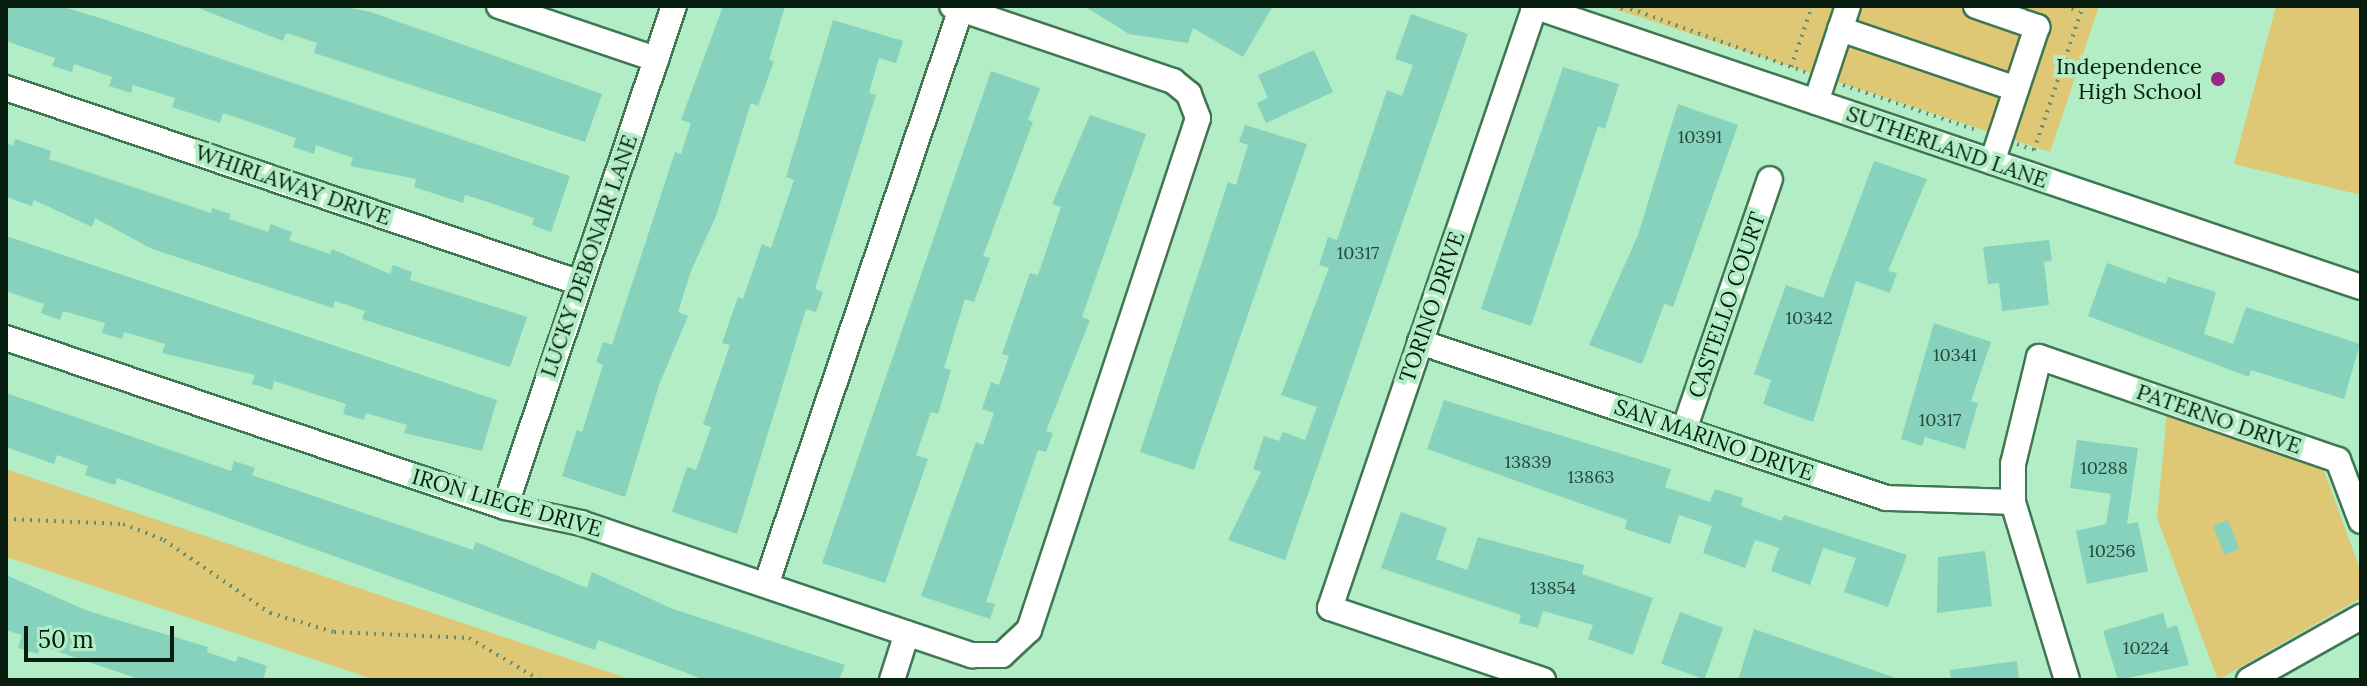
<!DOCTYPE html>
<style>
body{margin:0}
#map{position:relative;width:2367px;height:686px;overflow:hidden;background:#b2edc5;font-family:Lora,serif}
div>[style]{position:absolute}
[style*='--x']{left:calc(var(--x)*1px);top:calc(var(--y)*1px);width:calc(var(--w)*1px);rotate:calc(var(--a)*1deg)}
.green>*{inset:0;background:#dfc875}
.building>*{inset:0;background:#86d2bd;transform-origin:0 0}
.path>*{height:4px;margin-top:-2px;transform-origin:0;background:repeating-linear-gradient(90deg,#648e72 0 2px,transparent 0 8px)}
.roads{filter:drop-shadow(2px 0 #3f7753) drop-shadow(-2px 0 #3f7753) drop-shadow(0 2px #3f7753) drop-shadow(0 -2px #3f7753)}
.minor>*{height:24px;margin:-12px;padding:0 12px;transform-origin:12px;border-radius:12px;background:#fff}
.dots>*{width:22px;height:22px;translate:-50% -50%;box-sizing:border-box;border:4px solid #b2edc5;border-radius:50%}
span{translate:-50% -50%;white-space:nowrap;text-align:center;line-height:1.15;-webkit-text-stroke:8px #b2edc5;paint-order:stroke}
.number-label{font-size:18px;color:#264a3a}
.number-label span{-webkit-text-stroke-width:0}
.poi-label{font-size:22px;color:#061d0f}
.right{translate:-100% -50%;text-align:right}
.street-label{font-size:22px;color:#061d0f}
.frame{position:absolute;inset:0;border:8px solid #061d0f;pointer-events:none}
.scale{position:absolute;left:24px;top:626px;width:150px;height:36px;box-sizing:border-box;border:4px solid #061d0f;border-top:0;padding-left:10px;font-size:24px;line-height:28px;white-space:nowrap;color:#061d0f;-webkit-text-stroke:6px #b2edc5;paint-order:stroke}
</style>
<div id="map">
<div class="green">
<div style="clip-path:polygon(1606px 6px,2099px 6px,2050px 152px)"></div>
<div style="clip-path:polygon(2276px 6px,2361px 6px,2361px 195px,2234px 164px)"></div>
<div style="clip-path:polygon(2167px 413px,2322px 465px,2361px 572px,2361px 598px,2218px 680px,2157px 518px)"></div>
<div style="clip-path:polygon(6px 469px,632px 680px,376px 680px,6px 557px)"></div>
</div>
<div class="building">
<div style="clip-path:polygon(6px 6px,60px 6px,100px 18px,570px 176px,551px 232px,532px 225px,534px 218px,488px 202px,465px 195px,463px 203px,414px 187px,416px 179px,350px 166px,353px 158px,316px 145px,314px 154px,293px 147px,296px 138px,223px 113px,220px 123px,172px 107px,175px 98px,133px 85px,131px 93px,109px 86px,112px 77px,74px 64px,72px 72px,52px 66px,55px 58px,6px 41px)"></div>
<div style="clip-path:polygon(193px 6px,340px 6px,371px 12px,602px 94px,585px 142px,314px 53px,317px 43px,286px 33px,283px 41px)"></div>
<div style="clip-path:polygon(723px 6px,785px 6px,769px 60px,774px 61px,758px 106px,751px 103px,716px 216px,691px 271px,678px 312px,688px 316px,659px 385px,625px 497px,562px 476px,577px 430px,582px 432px,603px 365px,596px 362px,603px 342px,612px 345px,675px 152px,681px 154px,691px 123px,681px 120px)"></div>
<div style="clip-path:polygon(1084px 6px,1273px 6px,1243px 57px,1193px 28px,1188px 43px,1129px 34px)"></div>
<div style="clip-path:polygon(1411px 14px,1468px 34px,1285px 560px,1228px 540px,1261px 472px,1253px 469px,1264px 436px,1279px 441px,1283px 432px,1305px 440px,1317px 407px,1281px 395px,1329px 268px,1319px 265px,1328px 237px,1337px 240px,1387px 90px,1402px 96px,1413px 65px,1395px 59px)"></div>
<div style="clip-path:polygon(833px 20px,903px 41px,896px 63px,879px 58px,869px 93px,876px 95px,815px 289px,823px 292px,816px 312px,806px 309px,737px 534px,672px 512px,687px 467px,696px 470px,711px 427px,703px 424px,730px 345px,722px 343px,738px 297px,743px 299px,762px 244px,771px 248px,794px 180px,786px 177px)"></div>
<div style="clip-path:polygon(1314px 50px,1333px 92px,1266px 123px,1257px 103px,1268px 98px,1258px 75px)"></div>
<div style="clip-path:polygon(1563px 67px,1619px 84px,1605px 129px,1598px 126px,1531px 326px,1481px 309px)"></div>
<div style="clip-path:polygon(991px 71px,1040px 88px,1028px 120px,1033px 122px,983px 256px,990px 258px,974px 302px,965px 299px,944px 368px,951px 370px,938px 414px,931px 412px,916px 455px,928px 459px,885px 583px,822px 563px)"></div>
<div style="clip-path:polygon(1678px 104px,1738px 125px,1673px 307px,1664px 304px,1642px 364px,1589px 345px,1638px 235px)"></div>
<div style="clip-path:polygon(1090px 115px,1146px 134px,1082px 317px,1090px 320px,1046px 431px,1053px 433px,1046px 452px,1038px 450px,986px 602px,995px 604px,990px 619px,921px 596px,976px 442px,983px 445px,994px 413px,982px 409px,991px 382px,999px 385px,1009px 356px,1002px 354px,1030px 273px,1038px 275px,1061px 207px,1052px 204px)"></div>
<div style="clip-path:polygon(1245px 125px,1307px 144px,1194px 470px,1140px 452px,1228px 182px,1236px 185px,1248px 145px,1239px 142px)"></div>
<div style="clip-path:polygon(15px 139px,51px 151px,49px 159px,211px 213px,212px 208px,231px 214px,229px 219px,268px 232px,271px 224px,292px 232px,289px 240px,330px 254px,332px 249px,390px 274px,393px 265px,412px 272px,410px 280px,527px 317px,510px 367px,362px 319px,365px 311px,335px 301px,333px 308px,152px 249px,95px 218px,92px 227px,34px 200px,32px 206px,6px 197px,6px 143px,13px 146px)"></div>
<div style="clip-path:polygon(1874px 161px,1927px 179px,1888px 271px,1897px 273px,1890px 293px,1856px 281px,1813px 422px,1763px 404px,1771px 380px,1754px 374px,1786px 285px,1823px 298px)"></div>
<div style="clip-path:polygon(6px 236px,497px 400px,482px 451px,404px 433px,407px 425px,366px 413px,364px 420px,343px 414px,346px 404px,274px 381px,272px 390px,252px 384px,255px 375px,162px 353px,165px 344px,124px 332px,122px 339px,102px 333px,105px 323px,63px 311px,60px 320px,41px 313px,44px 304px,6px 291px)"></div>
<div style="clip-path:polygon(2049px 240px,2052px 261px,2044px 262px,2049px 305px,2002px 311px,1999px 283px,1988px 284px,1983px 247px)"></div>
<div style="clip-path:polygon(2107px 263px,2166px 284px,2168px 277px,2216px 292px,2204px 334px,2233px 344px,2246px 307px,2360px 344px,2344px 399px,2251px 370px,2249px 377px,2088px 316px)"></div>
<div style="clip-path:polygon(1934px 323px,1991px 342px,1971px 401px,1978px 403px,1965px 449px,1925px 437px,1922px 446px,1901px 439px)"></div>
<div style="clip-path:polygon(6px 393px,231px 471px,234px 461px,255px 468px,252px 475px,473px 550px,476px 542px,587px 588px,592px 572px,673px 609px,845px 665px,839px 680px,705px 680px,598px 640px,595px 650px,117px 478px,115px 485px,85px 475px,88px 466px,57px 455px,54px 464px,6px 447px)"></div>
<div style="clip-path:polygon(1444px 400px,1671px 469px,1665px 487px,1710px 502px,1715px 489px,1743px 498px,1741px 506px,1782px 521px,1784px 515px,1907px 555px,1888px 607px,1844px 592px,1856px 558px,1823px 548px,1810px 585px,1771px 571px,1779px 548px,1755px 540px,1745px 568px,1703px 553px,1712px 526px,1679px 515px,1670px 544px,1625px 529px,1627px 520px,1427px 449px)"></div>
<div style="clip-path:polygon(2077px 440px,2138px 448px,2127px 524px,2138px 522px,2148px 571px,2087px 584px,2076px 531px,2106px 524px,2111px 494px,2070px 488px)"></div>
<div style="clip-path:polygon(1401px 512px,1447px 528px,1436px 559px,1467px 570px,1478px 537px,1584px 565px,1582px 574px,1653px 598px,1633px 655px,1588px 639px,1593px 625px,1543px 611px,1538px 628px,1519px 623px,1521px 615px,1381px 568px)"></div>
<div style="left:2228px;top:520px;width:31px;height:16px;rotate:69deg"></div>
<div style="clip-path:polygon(1985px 551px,1992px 606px,1937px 613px,1938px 557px)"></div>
<div style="clip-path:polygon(6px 575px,88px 611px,208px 647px,207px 652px,236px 662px,238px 656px,267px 666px,263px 680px,142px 680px,41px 646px,38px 654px,18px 648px,22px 635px,6px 630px)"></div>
<div style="left:1680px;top:612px;width:46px;height:55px;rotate:20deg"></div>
<div style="clip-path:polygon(2163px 613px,2167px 628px,2177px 625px,2189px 665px,2118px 680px,2103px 631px)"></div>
<div style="clip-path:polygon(1754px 629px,1893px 677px,1893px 680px,1738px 680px)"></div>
<div style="clip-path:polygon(2017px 661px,2019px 680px,1951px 680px,1950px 670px)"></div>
</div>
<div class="path">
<div style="--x:1613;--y:6;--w:14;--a:17"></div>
<div style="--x:1623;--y:6;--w:194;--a:19.9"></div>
<div style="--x:2064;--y:6;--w:16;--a:18"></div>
<div style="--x:1791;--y:67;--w:65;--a:-71"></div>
<div style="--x:1843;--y:85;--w:144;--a:18.7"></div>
<div style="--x:2017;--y:144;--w:18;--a:19"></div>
<div style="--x:2034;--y:150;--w:152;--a:-71.2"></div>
<div style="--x:6;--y:519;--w:117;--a:2.4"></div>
<div style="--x:123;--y:524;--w:44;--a:21.3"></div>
<div style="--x:164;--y:540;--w:129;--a:34.6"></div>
<div style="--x:270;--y:613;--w:67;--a:16.5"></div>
<div style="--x:334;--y:632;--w:135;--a:2.5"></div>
<div style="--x:469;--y:638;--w:82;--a:30.6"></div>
</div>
<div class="roads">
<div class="minor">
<div style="--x:499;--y:6;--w:166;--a:18.7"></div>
<div style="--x:1533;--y:6;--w:874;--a:18.75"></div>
<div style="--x:1535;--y:6;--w:636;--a:108.81"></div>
<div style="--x:1330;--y:608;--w:225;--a:18.7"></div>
<div style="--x:1976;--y:6;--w:65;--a:19"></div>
<div style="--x:2037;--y:27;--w:142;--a:108.4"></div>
<div style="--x:1840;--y:29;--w:186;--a:18.8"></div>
<div style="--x:6;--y:88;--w:606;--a:18.76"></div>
<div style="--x:1816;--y:102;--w:101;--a:-71.6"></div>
<div style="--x:6;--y:338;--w:527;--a:18.71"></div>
<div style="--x:505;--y:507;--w:78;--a:11.9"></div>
<div style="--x:581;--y:523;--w:413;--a:18.7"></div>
<div style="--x:972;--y:655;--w:30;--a:0"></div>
<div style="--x:1002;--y:655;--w:37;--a:-43"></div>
<div style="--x:1029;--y:630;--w:539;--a:-71.73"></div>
<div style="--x:1198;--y:118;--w:26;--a:-111"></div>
<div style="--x:1189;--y:94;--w:21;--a:-141"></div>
<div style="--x:1173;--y:81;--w:233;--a:-161.3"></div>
<div style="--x:1420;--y:342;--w:491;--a:18.5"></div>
<div style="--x:1886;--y:498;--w:127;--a:1.8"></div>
<div style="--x:1684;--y:430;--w:265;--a:-71.1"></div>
<div style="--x:505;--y:507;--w:529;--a:-71.36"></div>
<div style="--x:766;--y:585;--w:608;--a:-71.3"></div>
<div style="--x:892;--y:680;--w:49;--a:-72.3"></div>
<div style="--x:2067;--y:680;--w:186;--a:-106.9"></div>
<div style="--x:2013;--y:502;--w:38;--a:-90"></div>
<div style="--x:2013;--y:464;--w:110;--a:-76.3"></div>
<div style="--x:2039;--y:357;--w:316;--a:19"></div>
<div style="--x:2338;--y:460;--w:65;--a:69.3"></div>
<div style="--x:2249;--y:680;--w:129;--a:-29.4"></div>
</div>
</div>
<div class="dots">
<div style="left:2218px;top:79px;background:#972787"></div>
</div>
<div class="number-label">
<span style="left:1700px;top:137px">10391</span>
<span style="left:1358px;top:253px">10317</span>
<span style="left:1809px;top:318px">10342</span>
<span style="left:1955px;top:355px">10341</span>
<span style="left:1940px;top:420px">10317</span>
<span style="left:1528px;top:462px">13839</span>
<span style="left:2104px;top:468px">10288</span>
<span style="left:1591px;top:477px">13863</span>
<span style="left:2112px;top:551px">10256</span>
<span style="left:1553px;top:588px">13854</span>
<span style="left:2146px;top:648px">10224</span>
</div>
<div class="poi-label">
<span class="right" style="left:2202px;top:79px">Independence<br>High School</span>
</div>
<div class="street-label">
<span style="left:1947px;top:147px;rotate:19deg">SUTHERLAND LANE</span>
<span style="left:293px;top:185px;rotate:19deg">WHIRLAWAY DRIVE</span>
<span style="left:589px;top:256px;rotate:-71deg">LUCKY DEBONAIR LANE</span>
<span style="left:1727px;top:305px;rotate:-71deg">CASTELLO COURT</span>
<span style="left:1432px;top:307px;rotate:-71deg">TORINO DRIVE</span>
<span style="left:2219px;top:419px;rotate:19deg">PATERNO DRIVE</span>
<span style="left:1714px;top:440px;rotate:19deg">SAN MARINO DRIVE</span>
<span style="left:507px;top:503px;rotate:16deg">IRON LIEGE DRIVE</span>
</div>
<div class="frame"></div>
<div class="scale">50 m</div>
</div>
